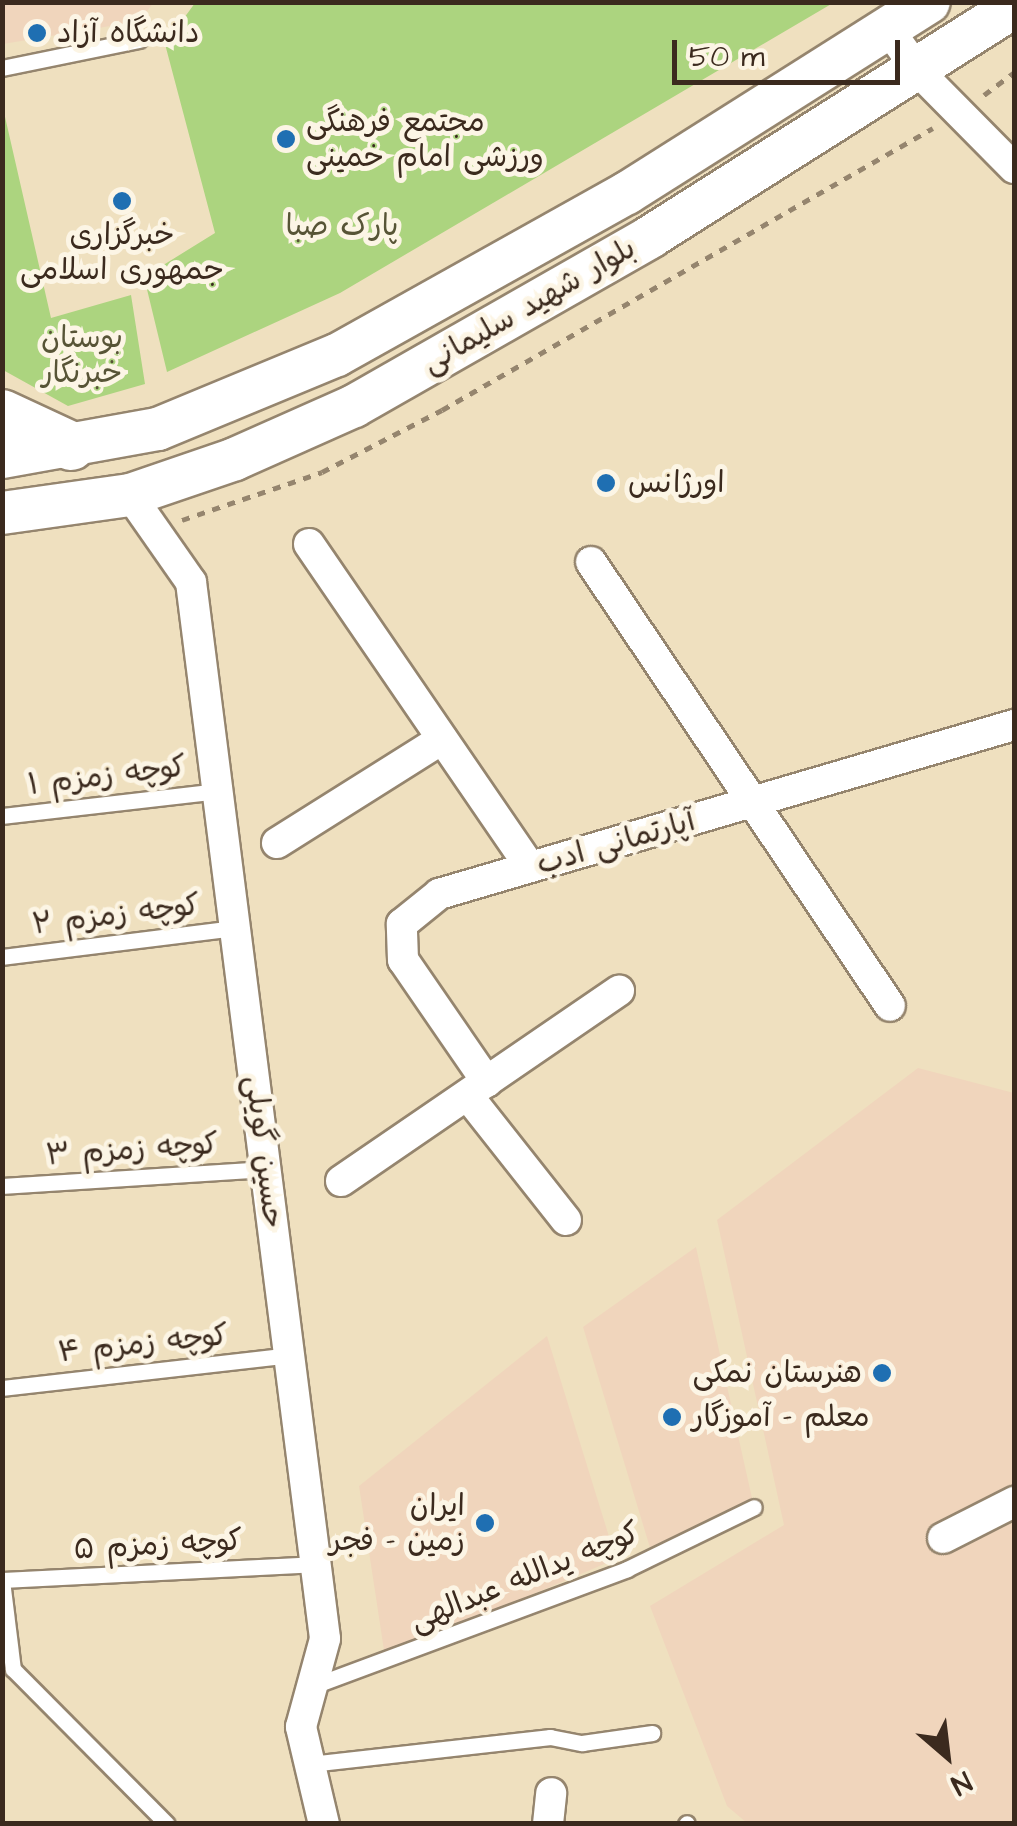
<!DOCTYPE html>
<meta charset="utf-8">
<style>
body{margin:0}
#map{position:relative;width:1017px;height:1826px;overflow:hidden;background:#efe0bf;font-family:"Architects Daughter","Playpen Sans Arabic",sans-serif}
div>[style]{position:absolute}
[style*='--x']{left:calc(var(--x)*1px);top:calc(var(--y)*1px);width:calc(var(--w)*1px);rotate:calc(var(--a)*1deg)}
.built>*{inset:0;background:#f0d5bc}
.green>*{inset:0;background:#acd47f}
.path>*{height:5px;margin-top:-2.5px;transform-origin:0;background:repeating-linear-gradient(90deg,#95856e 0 8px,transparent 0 16px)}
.roads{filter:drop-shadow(2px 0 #95856e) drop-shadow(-2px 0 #95856e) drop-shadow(0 2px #95856e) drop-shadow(0 -2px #95856e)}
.lane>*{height:15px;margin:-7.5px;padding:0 7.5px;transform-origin:7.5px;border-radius:7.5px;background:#fff}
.street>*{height:30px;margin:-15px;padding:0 15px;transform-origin:15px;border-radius:15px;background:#fff}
.secondary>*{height:42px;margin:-21px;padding:0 21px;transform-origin:21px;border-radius:21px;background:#fff}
.primary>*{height:48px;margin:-24px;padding:0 24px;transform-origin:24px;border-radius:24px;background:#fff}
.dots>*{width:28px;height:28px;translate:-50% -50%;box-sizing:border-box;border:5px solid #fcf5e5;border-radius:50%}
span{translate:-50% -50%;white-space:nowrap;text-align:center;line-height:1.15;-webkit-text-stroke:10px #fcf5e5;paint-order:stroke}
.poi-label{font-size:30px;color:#3b2a1e}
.left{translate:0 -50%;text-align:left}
.right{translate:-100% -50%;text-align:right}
.park-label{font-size:30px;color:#575436}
.street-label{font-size:30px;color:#3b2a1e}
.frame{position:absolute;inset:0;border:5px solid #3b2a1e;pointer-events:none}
.north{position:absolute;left:897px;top:1706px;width:100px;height:100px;-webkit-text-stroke:8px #fcf5e5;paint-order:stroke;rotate:152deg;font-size:28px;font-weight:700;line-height:40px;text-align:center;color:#3b2a1e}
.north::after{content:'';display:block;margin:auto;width:35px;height:45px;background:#3b2a1e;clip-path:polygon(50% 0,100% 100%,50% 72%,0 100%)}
.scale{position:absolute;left:672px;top:40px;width:228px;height:45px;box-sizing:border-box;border:5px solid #3b2a1e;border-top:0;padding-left:12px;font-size:30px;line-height:35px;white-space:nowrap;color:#3b2a1e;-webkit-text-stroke:8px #fcf5e5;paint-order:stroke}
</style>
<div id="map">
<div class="built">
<div style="clip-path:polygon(3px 2px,153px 2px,153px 3px,140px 21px,3px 44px)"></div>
<div style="clip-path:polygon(918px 1068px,1014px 1093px,1014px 1823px,747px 1823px,727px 1806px,650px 1606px,784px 1525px,717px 1220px)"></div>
<div style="clip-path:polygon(696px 1247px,754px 1507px,651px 1551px,583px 1327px)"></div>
<div style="clip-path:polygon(547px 1336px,616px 1559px,385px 1657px,359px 1486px)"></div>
</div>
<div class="green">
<div style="clip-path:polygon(195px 3px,195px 2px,833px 3px,340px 293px,167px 372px,144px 277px,215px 233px,165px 44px)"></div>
<div style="clip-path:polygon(3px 108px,51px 318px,131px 295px,145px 384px,68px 406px,3px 370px)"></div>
</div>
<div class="path">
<div style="--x:984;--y:95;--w:38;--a:-37"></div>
<div style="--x:182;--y:520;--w:148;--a:-18.9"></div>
<div style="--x:322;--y:472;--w:135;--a:-27.3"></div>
<div style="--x:442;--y:410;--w:566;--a:-29.87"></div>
</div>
<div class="roads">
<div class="lane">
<div style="--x:2;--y:68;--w:140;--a:-11.6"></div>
<div style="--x:2;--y:816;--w:217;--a:-6.6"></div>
<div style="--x:2;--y:957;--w:235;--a:-7.1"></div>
<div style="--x:2;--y:1186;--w:265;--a:-3.7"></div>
<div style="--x:2;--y:1388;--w:290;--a:-6.5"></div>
<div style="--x:2;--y:1580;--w:314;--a:-2.9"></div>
<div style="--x:2;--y:1580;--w:90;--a:83"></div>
<div style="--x:13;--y:1669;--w:218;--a:45.2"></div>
<div style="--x:313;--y:1686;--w:335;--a:-20.4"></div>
<div style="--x:627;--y:1569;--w:141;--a:-26"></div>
<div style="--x:310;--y:1764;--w:242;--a:-6.4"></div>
<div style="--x:550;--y:1737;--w:33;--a:11"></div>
<div style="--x:582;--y:1743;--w:71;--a:-8.1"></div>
<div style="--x:686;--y:1824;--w:1;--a:-45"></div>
</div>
<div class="street">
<div style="--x:889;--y:30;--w:52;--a:54.5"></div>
<div style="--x:919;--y:72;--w:135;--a:45.3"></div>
<div style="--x:130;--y:495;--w:106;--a:55"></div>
<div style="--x:191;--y:582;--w:1065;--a:82.77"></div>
<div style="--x:325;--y:1639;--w:91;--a:105.3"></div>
<div style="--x:301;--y:1727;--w:100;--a:76.7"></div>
<div style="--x:309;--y:544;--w:391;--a:55.6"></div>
<div style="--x:591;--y:562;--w:535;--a:56.04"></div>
<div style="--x:277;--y:843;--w:195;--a:-32.2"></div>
<div style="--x:487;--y:1082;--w:148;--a:-124.5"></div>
<div style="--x:403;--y:960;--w:36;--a:-92"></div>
<div style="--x:402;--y:924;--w:48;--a:-39"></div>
<div style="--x:439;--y:894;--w:599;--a:-16.38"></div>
<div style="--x:468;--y:1096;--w:158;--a:51.7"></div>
<div style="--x:341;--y:1181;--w:337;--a:-34.4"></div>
<div style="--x:943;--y:1538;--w:80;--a:-26.9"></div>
<div style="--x:548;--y:1824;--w:31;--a:-84"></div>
</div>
<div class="secondary">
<div style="--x:2;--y:457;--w:158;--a:-10.2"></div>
<div style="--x:158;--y:429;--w:194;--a:-22.5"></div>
<div style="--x:337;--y:355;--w:332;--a:-29.2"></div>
<div style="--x:627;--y:193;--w:357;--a:-32.3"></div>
<div style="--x:2;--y:513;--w:129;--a:-8"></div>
<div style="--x:130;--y:495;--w:111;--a:-18.9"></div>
<div style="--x:235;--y:459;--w:130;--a:-24"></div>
<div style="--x:354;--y:406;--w:341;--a:-29.7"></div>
<div style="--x:650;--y:237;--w:431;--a:-32.3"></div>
</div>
<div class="primary">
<div style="--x:2;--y:414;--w:76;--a:24.9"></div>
</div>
</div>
<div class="dots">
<div style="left:37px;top:33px;background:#1f6fb2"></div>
<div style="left:286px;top:139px;background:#1f6fb2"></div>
<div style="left:122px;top:201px;background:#1f6fb2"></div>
<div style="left:606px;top:483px;background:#1f6fb2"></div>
<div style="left:882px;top:1373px;background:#1f6fb2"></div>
<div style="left:672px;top:1417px;background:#1f6fb2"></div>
<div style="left:485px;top:1523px;background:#1f6fb2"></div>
</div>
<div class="poi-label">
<span class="left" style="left:57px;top:33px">دانشگاه آزاد</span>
<span class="left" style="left:306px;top:139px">مجتمع فرهنگی<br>ورزشی امام خمینی</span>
<span style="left:122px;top:252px">خبرگزاری<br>جمهوری اسلامی</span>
<span class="left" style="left:628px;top:483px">اورژانس</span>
<span class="right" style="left:862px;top:1373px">هنرستان نمکی</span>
<span class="left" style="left:692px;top:1417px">معلم - آموزگار</span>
<span class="right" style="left:465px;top:1523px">ایران<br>زمین - فجر</span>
</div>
<div class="park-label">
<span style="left:342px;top:226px">پارک صبا</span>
<span style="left:82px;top:355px">بوستان<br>خبرنگار</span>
</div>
<div class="street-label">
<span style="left:529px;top:306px;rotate:-30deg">بلوار شهید سلیمانی</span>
<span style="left:107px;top:776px;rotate:-7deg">کوچه زمزم ۱</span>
<span style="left:616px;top:843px;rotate:-16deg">آپارتمانی ادب</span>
<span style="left:116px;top:915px;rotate:-7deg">کوچه زمزم ۲</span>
<span style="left:132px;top:1150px;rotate:-4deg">کوچه زمزم ۳</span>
<span style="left:264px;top:1152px;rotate:83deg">حسین گویلی</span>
<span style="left:143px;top:1344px;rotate:-6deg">کوچه زمزم ۴</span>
<span style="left:158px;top:1545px;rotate:-3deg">کوچه زمزم ۵</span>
<span style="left:525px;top:1577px;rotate:-22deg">کوچه یدالله عبدالهی</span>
</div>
<div class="frame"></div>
<div class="north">N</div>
<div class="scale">50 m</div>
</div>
